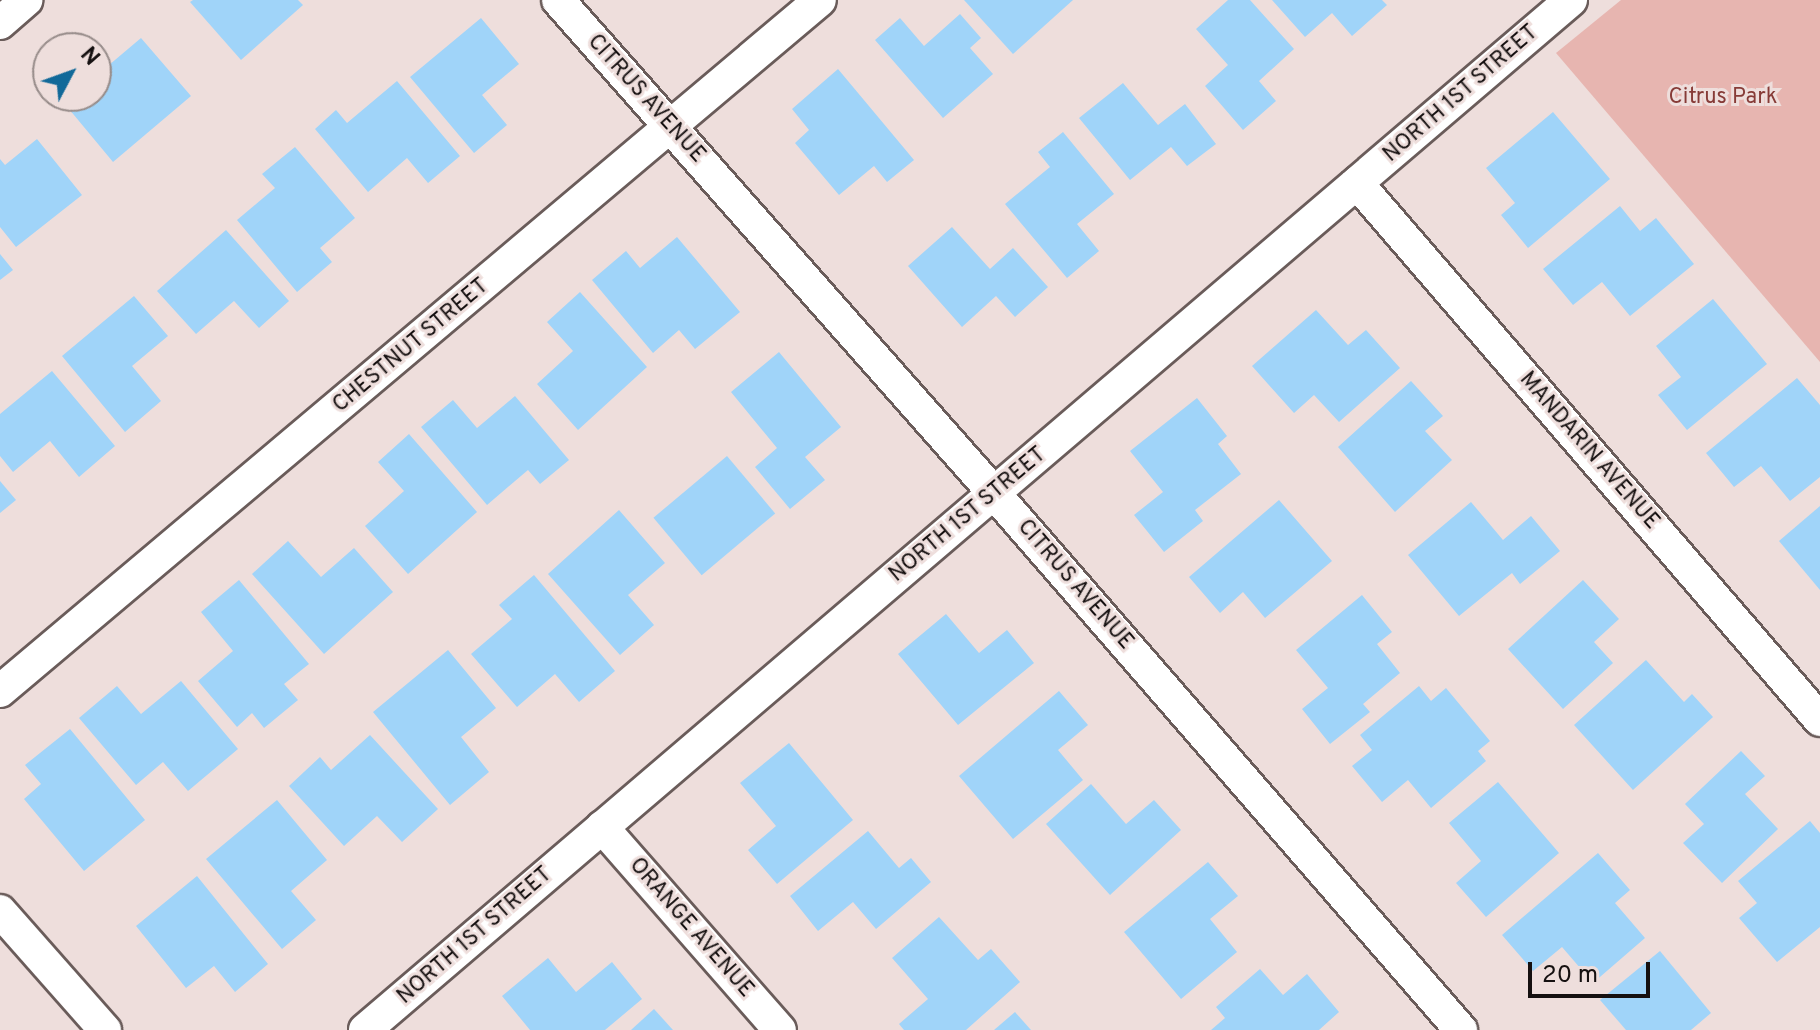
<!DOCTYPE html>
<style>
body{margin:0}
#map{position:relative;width:1820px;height:1030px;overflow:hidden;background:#eededc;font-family:Overpass,sans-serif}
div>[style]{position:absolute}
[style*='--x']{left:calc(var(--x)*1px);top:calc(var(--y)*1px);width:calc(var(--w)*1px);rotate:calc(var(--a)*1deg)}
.green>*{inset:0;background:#e7b5b0}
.building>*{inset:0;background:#a0d4f9;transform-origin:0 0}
.roads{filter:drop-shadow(2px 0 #6a5c5a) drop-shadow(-2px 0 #6a5c5a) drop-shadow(0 2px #6a5c5a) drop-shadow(0 -2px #6a5c5a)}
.minor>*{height:32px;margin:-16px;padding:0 16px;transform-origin:16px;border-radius:16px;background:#fff}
span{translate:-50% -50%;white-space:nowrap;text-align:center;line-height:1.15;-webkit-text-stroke:6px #eededc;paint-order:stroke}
.street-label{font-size:22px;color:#151010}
.park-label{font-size:22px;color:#873b37}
.north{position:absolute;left:32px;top:32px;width:80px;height:80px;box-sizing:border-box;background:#eededc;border:2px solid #978c8a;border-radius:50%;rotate:49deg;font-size:22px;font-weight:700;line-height:32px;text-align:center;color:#151010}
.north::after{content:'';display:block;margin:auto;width:28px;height:36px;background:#116999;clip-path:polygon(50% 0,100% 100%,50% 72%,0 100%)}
.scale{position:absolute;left:1528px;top:962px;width:122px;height:36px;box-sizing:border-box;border:4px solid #151010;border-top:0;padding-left:10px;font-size:24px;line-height:28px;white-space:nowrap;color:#151010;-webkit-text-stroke:6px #eededc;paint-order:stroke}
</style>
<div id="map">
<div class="green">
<div style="clip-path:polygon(1621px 0,1820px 0,1820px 362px,1556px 53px)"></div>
</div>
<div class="building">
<div style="clip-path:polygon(193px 0,298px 0,303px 5px,241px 60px,190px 2px)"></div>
<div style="clip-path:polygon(964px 0,1073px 0,1013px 54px)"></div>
<div style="clip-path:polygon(1228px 0,1250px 0,1294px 49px,1259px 81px,1276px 101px,1243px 130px,1205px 86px,1228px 65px,1196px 29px)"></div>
<div style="clip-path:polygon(1272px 0,1382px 0,1387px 5px,1352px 36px,1332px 13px,1305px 37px)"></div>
<div style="clip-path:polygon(960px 14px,981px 38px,970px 48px,993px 74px,943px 118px,875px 40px,900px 18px,924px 46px)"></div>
<div style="clip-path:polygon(481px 18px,519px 64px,482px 95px,507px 125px,474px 153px,410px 77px)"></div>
<div style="clip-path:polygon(141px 38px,191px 96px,113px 162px,64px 103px,72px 96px,96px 96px,96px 76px)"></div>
<div style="clip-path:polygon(838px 69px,914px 160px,887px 182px,874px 166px,839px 195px,795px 143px,809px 130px,792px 109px)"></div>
<div style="clip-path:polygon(397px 81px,460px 156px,428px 183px,407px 158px,368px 192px,315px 129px,336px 110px,347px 123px)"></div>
<div style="clip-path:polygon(1123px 83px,1158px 125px,1185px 104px,1216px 144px,1187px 166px,1171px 147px,1130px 180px,1079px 118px)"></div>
<div style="clip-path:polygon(1553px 112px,1610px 179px,1528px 248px,1501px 215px,1515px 203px,1486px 168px)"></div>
<div style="clip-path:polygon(1063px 132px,1114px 194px,1077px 224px,1099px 251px,1067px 278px,1005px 204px,1050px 167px,1038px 152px)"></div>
<div style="clip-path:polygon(37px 139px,82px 195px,16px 247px,0 227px,0 159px,5px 165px)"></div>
<div style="clip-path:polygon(295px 147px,355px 218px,320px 248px,332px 262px,297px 292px,237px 220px,275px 188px,262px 174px)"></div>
<div style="clip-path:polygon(1620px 206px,1640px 231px,1656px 218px,1694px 264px,1630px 316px,1602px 282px,1573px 305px,1543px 269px)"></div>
<div style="clip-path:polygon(952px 227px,990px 269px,1013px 248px,1048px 287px,1015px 317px,996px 296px,962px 327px,908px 266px)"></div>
<div style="clip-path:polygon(226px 230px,289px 301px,259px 328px,234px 301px,196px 334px,157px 291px)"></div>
<div style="clip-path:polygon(677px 237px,740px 312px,695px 349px,679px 330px,653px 353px,592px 280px,626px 251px,640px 268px)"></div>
<div style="clip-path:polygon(0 254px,13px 270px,0 280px)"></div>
<div style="clip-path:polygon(580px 292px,647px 367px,578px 430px,537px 384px,573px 351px,547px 322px)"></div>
<div style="clip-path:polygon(134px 296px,168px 336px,132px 366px,161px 401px,125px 432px,62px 356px)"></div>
<div style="clip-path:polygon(1713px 299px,1767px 364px,1687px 430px,1658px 395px,1681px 377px,1656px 346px)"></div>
<div style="clip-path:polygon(1316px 310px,1348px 345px,1366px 330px,1400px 368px,1339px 422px,1314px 395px,1294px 413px,1252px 366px)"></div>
<div style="clip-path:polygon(779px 352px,841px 427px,805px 457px,825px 480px,790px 509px,755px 467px,777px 448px,731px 392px)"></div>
<div style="clip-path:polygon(52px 371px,115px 446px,79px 477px,50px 441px,13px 472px,0 456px,0 414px)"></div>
<div style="clip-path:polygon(1797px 378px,1820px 405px,1820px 477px,1790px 501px,1761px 466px,1734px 487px,1706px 453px)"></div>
<div style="clip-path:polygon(1411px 381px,1443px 416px,1425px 431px,1452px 460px,1395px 512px,1338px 447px)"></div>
<div style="clip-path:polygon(515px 396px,569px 460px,540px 484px,528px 470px,487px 505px,421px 427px,453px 400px,477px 428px)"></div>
<div style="clip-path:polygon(1197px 398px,1227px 436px,1218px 444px,1241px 474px,1195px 510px,1203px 521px,1164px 552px,1134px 515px,1163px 492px,1130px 451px)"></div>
<div style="clip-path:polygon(409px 434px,477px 512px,408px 574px,365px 526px,404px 491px,378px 462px)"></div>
<div style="left:727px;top:456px;width:75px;height:96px;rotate:50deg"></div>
<div style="clip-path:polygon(0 481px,16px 500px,0 513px)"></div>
<div style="clip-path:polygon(1279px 500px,1332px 561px,1265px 618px,1243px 592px,1220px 613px,1189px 577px)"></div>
<div style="clip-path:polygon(1471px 502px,1503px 540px,1531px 516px,1560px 551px,1520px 584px,1512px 573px,1459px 616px,1408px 555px)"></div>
<div style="clip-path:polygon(1820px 506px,1820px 590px,1779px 541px)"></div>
<div style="clip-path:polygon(619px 510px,665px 563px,628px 595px,654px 625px,620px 655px,548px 574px)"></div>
<div style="clip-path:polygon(288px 541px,321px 577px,354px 548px,393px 592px,324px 654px,252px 574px)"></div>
<div style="clip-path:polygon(534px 575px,615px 671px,579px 702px,555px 674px,517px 707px,471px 654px,512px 619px,499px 605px)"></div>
<div style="clip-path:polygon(239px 580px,309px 664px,284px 684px,298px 700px,264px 728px,252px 713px,237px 727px,198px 681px,233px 651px,201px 612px)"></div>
<div style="clip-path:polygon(1583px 580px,1619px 619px,1594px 642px,1613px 663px,1563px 709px,1508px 649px)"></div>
<div style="clip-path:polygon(1362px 595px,1392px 632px,1377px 644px,1400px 673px,1363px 704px,1370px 712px,1330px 744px,1302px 709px,1328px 688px,1296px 650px)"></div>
<div style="clip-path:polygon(946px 614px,979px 653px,1007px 630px,1034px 663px,958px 725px,898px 654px)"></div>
<div style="clip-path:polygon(448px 650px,496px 708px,461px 737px,489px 772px,450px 805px,373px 712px)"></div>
<div style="clip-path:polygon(1646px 660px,1684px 702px,1692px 694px,1713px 717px,1633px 790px,1574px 725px)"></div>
<div style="clip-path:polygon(181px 681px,238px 749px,188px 791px,163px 762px,136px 785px,79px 718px,117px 686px,141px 714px)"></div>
<div style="clip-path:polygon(1419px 686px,1431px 701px,1446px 688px,1490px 741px,1478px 751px,1486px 761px,1431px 808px,1408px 780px,1382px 802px,1352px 766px,1372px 750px,1360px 735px)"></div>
<div style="clip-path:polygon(1059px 691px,1088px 725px,1058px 750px,1083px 780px,1013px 839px,959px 776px)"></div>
<div style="clip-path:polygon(70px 729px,145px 820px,84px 871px,24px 799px,41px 784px,25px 765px)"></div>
<div style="clip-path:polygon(370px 735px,438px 809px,402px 842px,377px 816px,344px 846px,289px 786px,320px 757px,331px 770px)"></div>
<div style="clip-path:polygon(789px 743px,853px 820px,777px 884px,748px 850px,776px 826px,740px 783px)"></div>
<div style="clip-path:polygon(1741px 751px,1765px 776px,1745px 794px,1778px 829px,1722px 883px,1683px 843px,1704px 824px,1685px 804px)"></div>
<div style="clip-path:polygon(1498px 782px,1559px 853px,1486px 917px,1456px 883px,1481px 861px,1449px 823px)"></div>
<div style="clip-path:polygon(1091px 784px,1126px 824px,1154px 800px,1181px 830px,1110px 895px,1046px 824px)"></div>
<div style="clip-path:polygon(277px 800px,327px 860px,291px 891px,316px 920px,282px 949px,206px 859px)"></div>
<div style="clip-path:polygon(1810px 821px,1820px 833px,1820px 927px,1777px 962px,1739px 918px,1757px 903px,1738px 881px)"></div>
<div style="clip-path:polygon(868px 831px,899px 868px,911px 858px,931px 882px,876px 929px,853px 902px,818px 931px,790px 896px)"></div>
<div style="clip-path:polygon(1598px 853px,1630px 890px,1615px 903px,1645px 938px,1593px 983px,1562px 947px,1533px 971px,1502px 935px)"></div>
<div style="clip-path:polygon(1208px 862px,1238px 896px,1210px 919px,1237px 952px,1181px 999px,1124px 932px)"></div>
<div style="clip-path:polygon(197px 876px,268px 964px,235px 992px,214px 966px,186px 988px,136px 926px)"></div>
<div style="clip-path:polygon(939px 917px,978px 960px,991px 949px,1020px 982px,966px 1030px,904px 1030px,899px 1024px,928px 999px,892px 958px)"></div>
<div style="clip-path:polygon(1660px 951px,1711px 1013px,1691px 1030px,1626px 1030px,1600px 1000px)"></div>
<div style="clip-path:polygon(548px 958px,576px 992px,612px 962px,642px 999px,605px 1030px,530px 1030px,502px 996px)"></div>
<div style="clip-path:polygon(1260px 969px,1283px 995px,1307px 974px,1339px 1012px,1319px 1030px,1211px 1030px,1225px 1018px,1216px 1007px)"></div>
<div style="clip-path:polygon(654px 1009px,673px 1030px,631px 1030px)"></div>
<div style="clip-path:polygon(1015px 1012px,1031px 1030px,994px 1030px)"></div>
</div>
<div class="roads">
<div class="minor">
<div style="--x:558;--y:0;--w:658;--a:48.51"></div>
<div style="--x:994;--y:493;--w:712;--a:48.99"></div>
<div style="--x:0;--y:23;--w:35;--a:-41"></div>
<div style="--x:1357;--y:183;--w:709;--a:49.23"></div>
<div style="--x:0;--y:691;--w:1072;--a:-40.12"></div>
<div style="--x:602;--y:827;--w:270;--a:48.8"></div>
<div style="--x:0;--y:911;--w:159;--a:48.6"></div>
<div style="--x:365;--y:1030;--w:1586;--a:-40.5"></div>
</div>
</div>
<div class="street-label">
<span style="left:1461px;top:94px;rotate:-41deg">NORTH 1ST STREET</span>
<span style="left:646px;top:99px;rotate:48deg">CITRUS AVENUE</span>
<span style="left:411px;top:346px;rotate:-40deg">CHESTNUT STREET</span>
<span style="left:1589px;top:451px;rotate:49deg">MANDARIN AVENUE</span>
<span style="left:968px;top:515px;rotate:-40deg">NORTH 1ST STREET</span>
<span style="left:1075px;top:585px;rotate:49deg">CITRUS AVENUE</span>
<span style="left:691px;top:928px;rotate:49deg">ORANGE AVENUE</span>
<span style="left:475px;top:936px;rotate:-41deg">NORTH 1ST STREET</span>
</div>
<div class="park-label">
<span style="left:1723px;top:98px">Citrus Park</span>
</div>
<div class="north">N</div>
<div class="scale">20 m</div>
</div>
